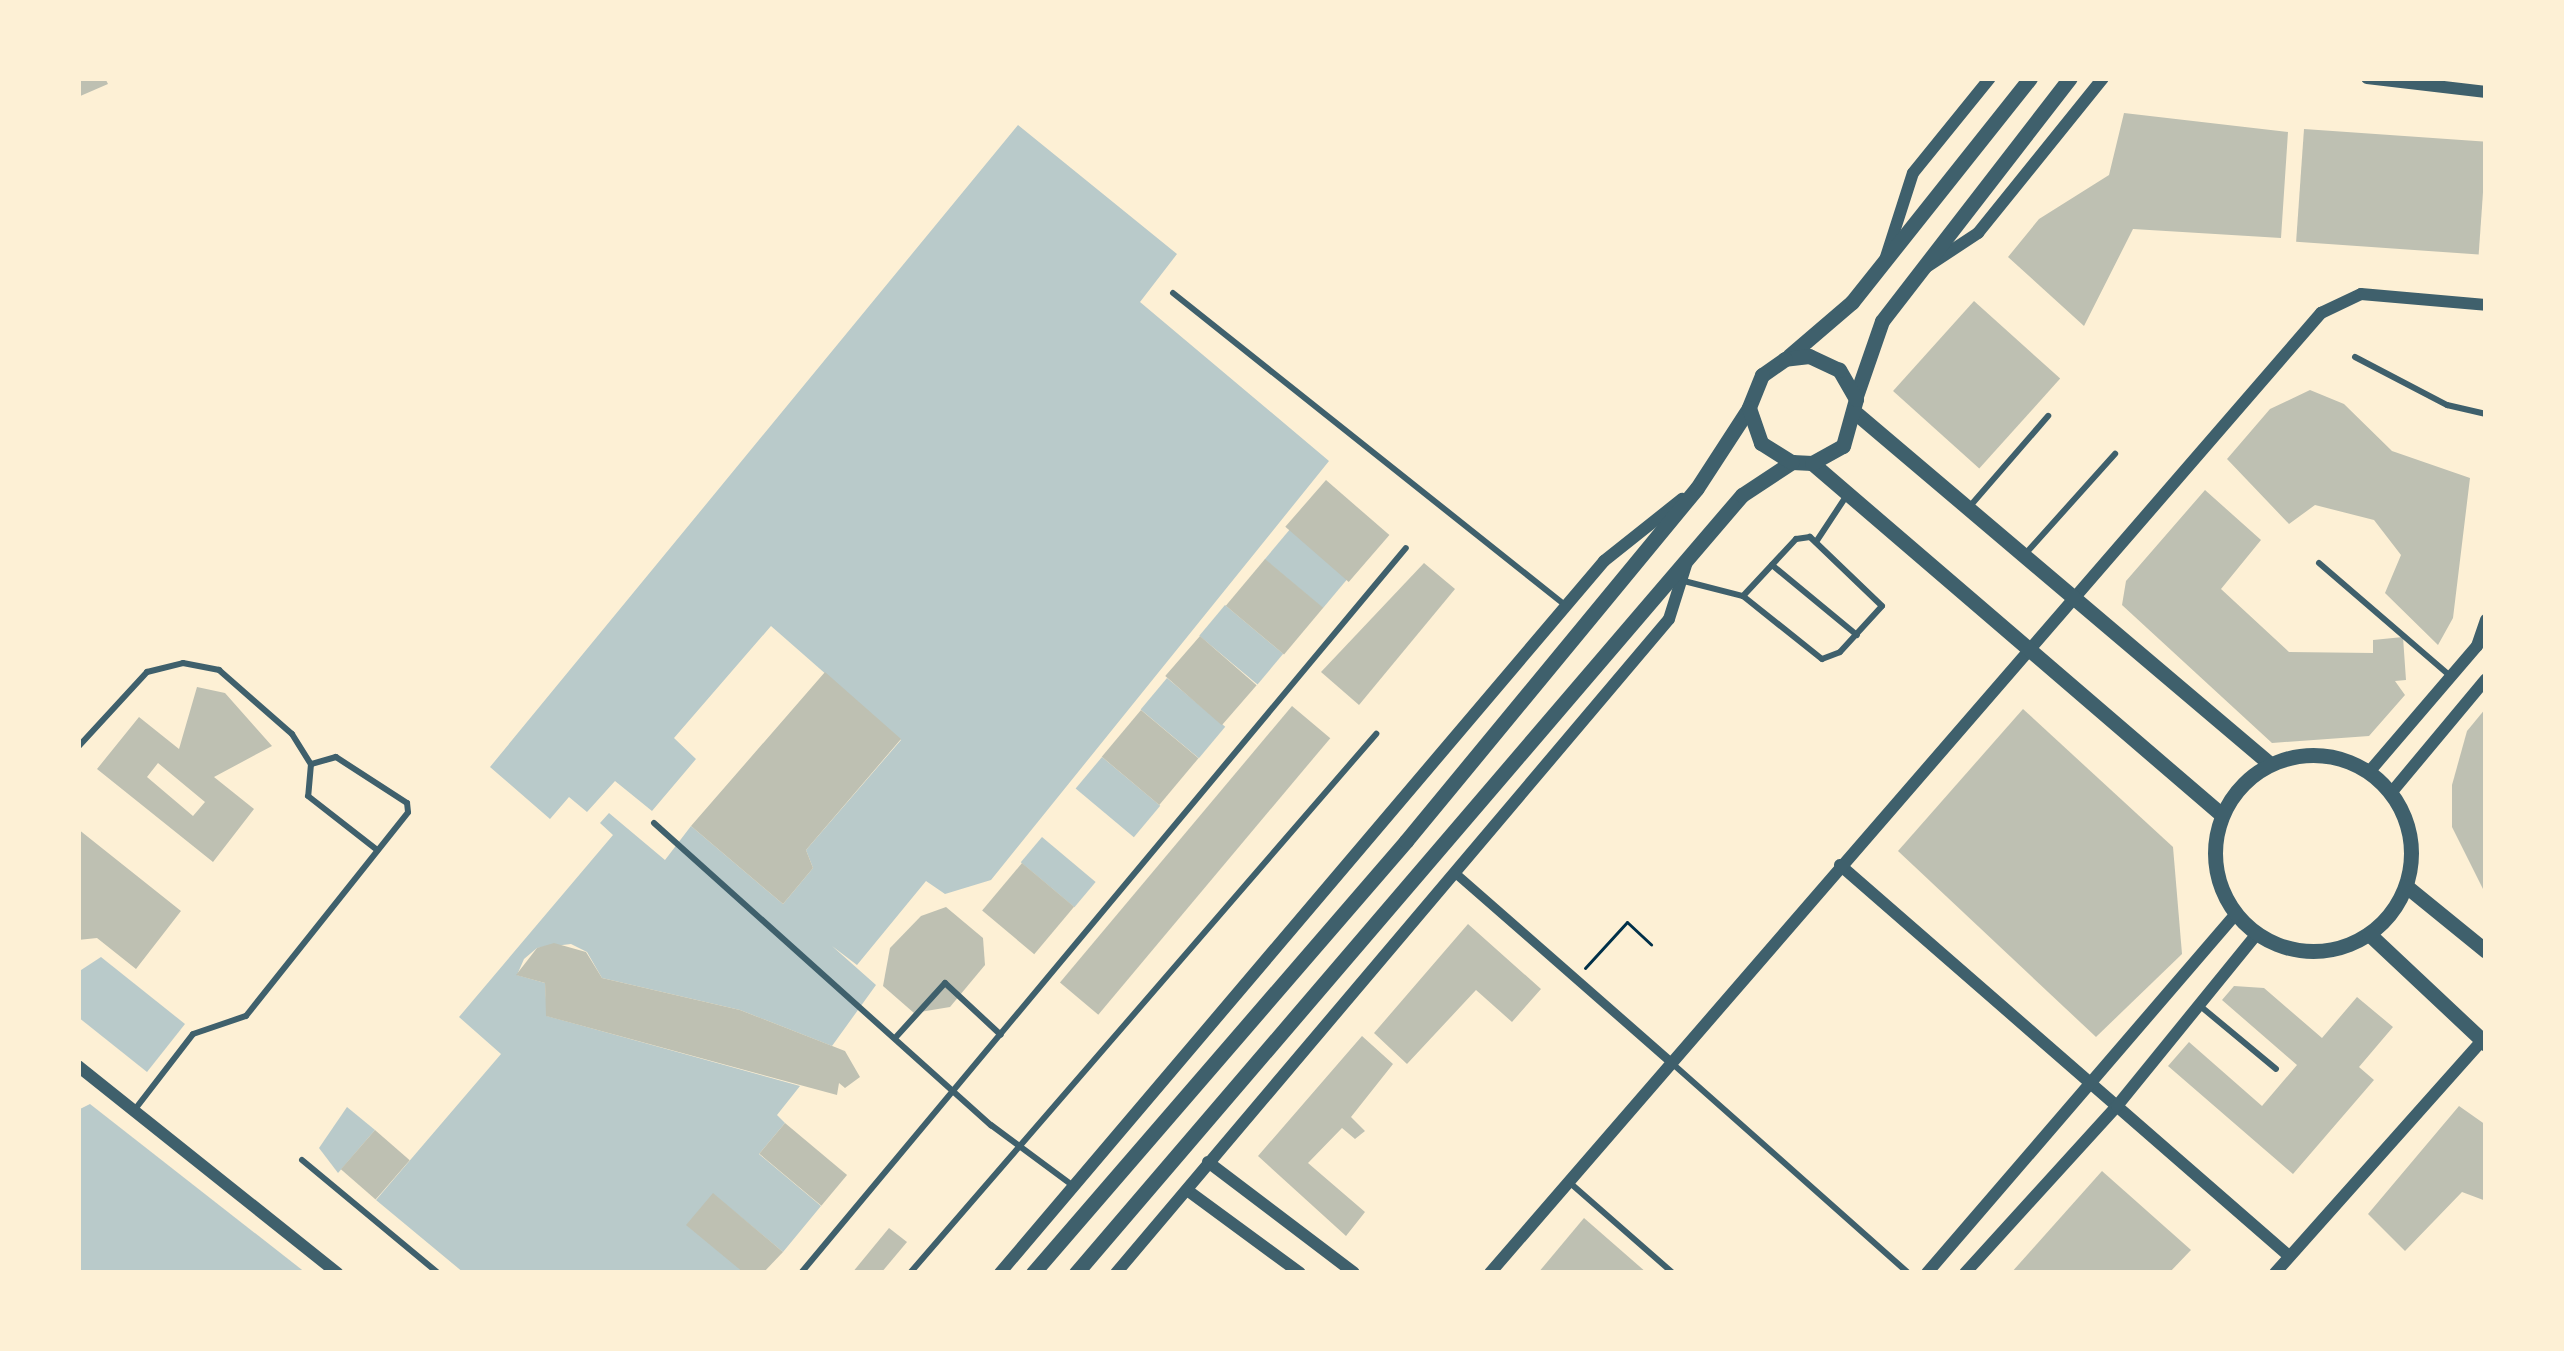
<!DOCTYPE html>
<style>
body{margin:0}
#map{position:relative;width:2564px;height:1351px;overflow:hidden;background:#fdf0d5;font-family:"DM Sans",sans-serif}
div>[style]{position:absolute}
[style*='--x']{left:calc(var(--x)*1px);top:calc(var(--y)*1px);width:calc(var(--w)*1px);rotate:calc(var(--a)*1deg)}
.green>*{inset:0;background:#b9caca;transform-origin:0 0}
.building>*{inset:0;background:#bec0b2;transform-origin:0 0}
.path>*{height:3px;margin:-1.5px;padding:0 1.5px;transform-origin:1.5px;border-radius:1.5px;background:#003049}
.service>*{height:6px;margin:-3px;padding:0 3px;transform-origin:3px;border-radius:3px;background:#3f606c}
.pedestrian>*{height:9px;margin:-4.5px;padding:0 4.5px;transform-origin:4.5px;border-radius:4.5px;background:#3f606c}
.minor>*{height:12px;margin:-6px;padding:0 6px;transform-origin:6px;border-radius:6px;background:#3f606c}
.tertiary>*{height:15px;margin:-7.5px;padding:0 7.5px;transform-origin:7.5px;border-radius:7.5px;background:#3f606c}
.tertiary>.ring{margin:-7.5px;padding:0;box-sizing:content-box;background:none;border:15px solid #3f606c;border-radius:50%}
span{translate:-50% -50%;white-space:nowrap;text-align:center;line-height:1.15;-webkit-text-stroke:9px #fdf0d5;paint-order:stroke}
.frame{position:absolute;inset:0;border:81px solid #fdf0d5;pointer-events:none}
</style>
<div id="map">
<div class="green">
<div style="clip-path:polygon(1018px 125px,1177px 254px,1140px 302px,1329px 461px,991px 880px,945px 894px,926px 881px,857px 965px,832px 946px,876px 985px,832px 1046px,740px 1010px,602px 978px,587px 952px,571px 944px,537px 948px,524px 959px,517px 975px,545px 983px,547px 1016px,800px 1086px,777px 1115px,785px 1123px,759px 1154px,821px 1206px,783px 1252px,713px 1194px,744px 1273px,464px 1273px,376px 1200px,501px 1054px,459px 1017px,613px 835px,600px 823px,609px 813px,665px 860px,691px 826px,783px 904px,813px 868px,806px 850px,901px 740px,771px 626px,674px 738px,696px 759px,652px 811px,615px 781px,587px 812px,569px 797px,550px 819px,490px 767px)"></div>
<div style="left:1291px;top:528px;width:76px;height:41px;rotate:40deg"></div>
<div style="left:1225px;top:605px;width:76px;height:40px;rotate:40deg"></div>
<div style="left:1167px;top:678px;width:76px;height:41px;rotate:40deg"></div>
<div style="left:1102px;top:757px;width:76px;height:41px;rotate:40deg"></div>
<div style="left:1042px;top:837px;width:70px;height:33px;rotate:40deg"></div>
<div style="clip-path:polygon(101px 957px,185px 1024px,147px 1072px,78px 1017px,78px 972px)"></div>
<div style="clip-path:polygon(90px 1104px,306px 1273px,78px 1273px,78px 1110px)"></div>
<div style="clip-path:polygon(347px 1107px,375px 1130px,338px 1173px,319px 1148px)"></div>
</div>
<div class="building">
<div style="clip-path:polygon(78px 78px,105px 78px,108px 84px,78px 97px)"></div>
<div style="clip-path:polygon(2124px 113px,2288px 132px,2281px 238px,2133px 229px,2084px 326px,2008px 257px,2039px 219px,2109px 175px)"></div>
<div style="left:2304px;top:129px;width:183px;height:113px;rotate:4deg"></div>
<div style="left:1974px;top:301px;width:116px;height:121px;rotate:42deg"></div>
<div style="clip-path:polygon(2310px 390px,2344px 404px,2392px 451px,2470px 478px,2453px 618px,2438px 645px,2385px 593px,2401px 555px,2374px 520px,2315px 505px,2289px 524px,2227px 459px,2270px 409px)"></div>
<div style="left:1326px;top:480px;width:84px;height:62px;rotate:41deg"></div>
<div style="clip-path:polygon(2205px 490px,2261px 540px,2221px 589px,2289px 652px,2373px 653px,2373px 640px,2403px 637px,2406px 680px,2395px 681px,2405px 695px,2369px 736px,2272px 743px,2122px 605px,2126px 581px)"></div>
<div style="left:1265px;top:559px;width:76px;height:61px;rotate:40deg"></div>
<div style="clip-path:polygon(1424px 563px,1455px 589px,1359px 705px,1321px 672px)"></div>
<div style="left:1200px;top:636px;width:75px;height:53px;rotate:41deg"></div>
<div style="clip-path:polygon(825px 672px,901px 739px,806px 850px,813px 868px,783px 904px,691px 826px)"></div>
<div style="clip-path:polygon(evenodd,197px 687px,225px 693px,272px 746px,214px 777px,254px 809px,213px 862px,97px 769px,139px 717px,179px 749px,197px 687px,158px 763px,205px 802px,193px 816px,147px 777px,158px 763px)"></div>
<div style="left:1292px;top:706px;width:50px;height:361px;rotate:40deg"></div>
<div style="clip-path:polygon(2486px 708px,2486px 895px,2452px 827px,2452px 785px,2467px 731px)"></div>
<div style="clip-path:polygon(2023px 709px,2173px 847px,2182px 954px,2096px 1037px,1898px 851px)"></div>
<div style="left:1141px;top:710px;width:75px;height:61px;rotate:40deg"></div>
<div style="clip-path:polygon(78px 829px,181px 911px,136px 969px,97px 938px,78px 940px)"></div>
<div style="left:1022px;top:863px;width:68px;height:62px;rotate:40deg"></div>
<div style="clip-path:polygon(946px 907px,983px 938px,985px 965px,950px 1007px,914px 1013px,883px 986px,890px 948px,921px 916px)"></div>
<div style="clip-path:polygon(1468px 924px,1541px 989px,1512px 1022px,1476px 990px,1407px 1064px,1374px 1033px)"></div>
<div style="clip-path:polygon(554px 943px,586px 952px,602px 978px,740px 1010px,845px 1051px,860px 1077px,845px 1088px,839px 1083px,837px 1095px,546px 1016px,545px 983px,516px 975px,537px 948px)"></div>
<div style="clip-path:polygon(2234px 986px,2264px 988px,2322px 1038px,2357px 997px,2393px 1027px,2359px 1067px,2374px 1080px,2293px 1174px,2168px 1066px,2189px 1042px,2262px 1106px,2297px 1065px,2222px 1000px)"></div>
<div style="clip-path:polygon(1362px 1036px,1393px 1064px,1351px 1117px,1365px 1131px,1355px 1139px,1342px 1128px,1308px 1163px,1365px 1212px,1346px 1236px,1258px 1156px)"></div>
<div style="clip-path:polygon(2459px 1106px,2486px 1125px,2486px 1201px,2462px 1192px,2405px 1251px,2368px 1214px)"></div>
<div style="left:785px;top:1123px;width:81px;height:40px;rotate:40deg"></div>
<div style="left:375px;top:1130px;width:46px;height:52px;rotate:41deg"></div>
<div style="clip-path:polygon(2102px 1171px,2191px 1250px,2169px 1273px,2011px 1273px)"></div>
<div style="clip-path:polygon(713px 1193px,783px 1252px,763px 1273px,744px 1273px,686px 1225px)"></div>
<div style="clip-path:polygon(1584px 1218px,1647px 1273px,1538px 1273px)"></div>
<div style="clip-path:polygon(889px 1228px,907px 1242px,881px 1273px,852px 1273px)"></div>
</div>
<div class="path">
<div style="--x:1585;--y:968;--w:62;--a:-47.6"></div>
<div style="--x:1627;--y:922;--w:33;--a:43"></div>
</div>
<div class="service">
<div style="--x:1173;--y:293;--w:501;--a:38.52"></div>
<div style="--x:2355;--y:357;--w:104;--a:27.6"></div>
<div style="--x:2447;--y:405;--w:40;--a:13"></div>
<div style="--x:1971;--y:505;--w:118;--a:-49.1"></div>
<div style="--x:1816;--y:542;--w:56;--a:-56.6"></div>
<div style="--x:2027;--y:552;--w:132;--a:-48.1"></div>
<div style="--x:2319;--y:563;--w:172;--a:40.7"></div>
<div style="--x:1772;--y:565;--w:110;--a:39.5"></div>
<div style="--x:1684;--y:581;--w:61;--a:14.3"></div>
<div style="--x:1743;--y:596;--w:101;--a:38.6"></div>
<div style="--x:1822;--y:659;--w:19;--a:-21"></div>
<div style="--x:1840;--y:652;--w:62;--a:-47.6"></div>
<div style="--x:1882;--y:606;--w:100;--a:-136.2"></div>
<div style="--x:1810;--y:537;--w:14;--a:172"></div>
<div style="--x:1796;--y:539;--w:78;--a:132.9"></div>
<div style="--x:78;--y:747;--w:102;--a:-47.4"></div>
<div style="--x:147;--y:672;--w:37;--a:-14"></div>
<div style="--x:183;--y:663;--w:37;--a:11"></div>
<div style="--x:219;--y:670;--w:97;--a:41.2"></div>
<div style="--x:292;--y:734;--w:36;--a:58"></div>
<div style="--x:311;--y:764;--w:32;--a:95"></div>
<div style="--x:308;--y:796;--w:88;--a:38"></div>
<div style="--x:654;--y:823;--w:453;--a:41.9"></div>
<div style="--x:991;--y:1125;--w:101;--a:36.5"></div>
<div style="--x:2199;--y:1005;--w:100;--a:39.7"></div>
<div style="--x:896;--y:1037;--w:73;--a:-47.8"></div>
<div style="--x:945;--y:983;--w:76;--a:42.9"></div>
<div style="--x:1674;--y:1065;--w:313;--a:41.6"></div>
<div style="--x:136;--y:1108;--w:93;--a:-52.4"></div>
<div style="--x:193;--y:1034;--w:56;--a:-18.8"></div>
<div style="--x:246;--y:1016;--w:260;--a:-51.5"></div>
<div style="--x:408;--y:812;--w:9;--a:-96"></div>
<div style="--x:407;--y:803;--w:85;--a:-147.1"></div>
<div style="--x:336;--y:757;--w:26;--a:164"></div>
<div style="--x:302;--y:1160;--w:177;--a:39.7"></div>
<div style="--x:1569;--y:1182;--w:138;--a:41.2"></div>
<div style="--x:801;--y:1273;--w:944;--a:-50.16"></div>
<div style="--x:910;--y:1273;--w:713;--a:-49.15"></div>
</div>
<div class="pedestrian">
<div style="--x:1454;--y:872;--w:290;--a:41.2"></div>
</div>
<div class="minor">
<div style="--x:2367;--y:78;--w:120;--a:6.7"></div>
<div style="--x:1885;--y:260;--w:91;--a:-72.2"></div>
<div style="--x:1913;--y:173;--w:122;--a:-51"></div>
<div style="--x:1925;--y:268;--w:64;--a:-33.4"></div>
<div style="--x:1978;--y:233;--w:199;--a:-51.1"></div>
<div style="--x:2369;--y:772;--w:166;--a:-49.4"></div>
<div style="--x:2477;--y:646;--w:28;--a:-71"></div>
<div style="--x:2391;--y:793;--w:148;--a:-50.2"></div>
<div style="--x:1840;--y:865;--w:595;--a:41.05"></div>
<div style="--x:78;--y:1066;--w:332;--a:38.6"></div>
<div style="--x:1208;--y:1162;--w:183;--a:37.2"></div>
<div style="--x:1187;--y:1190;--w:140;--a:36.3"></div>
<div style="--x:1000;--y:1273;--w:934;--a:-49.69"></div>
<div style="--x:1604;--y:561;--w:100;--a:-38.5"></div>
<div style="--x:1116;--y:1273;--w:856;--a:-49.78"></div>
<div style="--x:1669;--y:619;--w:60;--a:-72.5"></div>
<div style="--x:1490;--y:1273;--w:1270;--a:-49.12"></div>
<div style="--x:2321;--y:313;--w:44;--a:-25.4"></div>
<div style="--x:2361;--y:294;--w:125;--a:5"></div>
<div style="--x:1927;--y:1273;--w:474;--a:-49.3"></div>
<div style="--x:1965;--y:1273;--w:226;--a:-47.7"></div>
<div style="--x:2117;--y:1106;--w:222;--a:-50.9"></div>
<div style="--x:2275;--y:1273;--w:311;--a:-48.3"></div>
</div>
<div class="tertiary">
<div style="--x:1789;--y:356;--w:83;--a:-40.6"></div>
<div style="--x:1852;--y:302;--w:286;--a:-51.5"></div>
<div style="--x:1856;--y:396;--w:79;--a:-70.9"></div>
<div style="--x:1882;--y:321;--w:307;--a:-52.3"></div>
<div style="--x:1857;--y:414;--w:541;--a:40.28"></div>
<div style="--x:1812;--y:463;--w:540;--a:40.65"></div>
<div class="ring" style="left:2215px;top:755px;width:181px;height:181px"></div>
<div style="--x:2406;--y:886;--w:103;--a:39.1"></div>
<div style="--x:2369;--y:934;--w:161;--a:43.2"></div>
<div style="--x:1033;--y:1273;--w:571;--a:-49.19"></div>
<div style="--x:1406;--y:841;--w:457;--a:-50.5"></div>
<div style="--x:1697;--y:488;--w:95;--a:-57"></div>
<div style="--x:1076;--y:1273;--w:1024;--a:-49.44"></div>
<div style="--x:1742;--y:495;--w:60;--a:-33.4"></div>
<div style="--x:1792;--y:462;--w:20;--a:3"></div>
<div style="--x:1812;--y:463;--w:35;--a:-29"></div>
<div style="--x:1843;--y:446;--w:49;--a:-74.5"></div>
<div style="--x:1856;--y:399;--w:34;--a:-120"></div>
<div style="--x:1839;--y:370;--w:33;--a:-155"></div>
<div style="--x:1809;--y:356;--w:24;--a:173"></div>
<div style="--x:1785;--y:359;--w:28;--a:145"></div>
<div style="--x:1762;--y:375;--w:35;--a:112"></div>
<div style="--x:1749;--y:408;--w:37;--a:71"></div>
<div style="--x:1761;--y:443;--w:36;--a:32"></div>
</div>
<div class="frame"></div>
</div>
